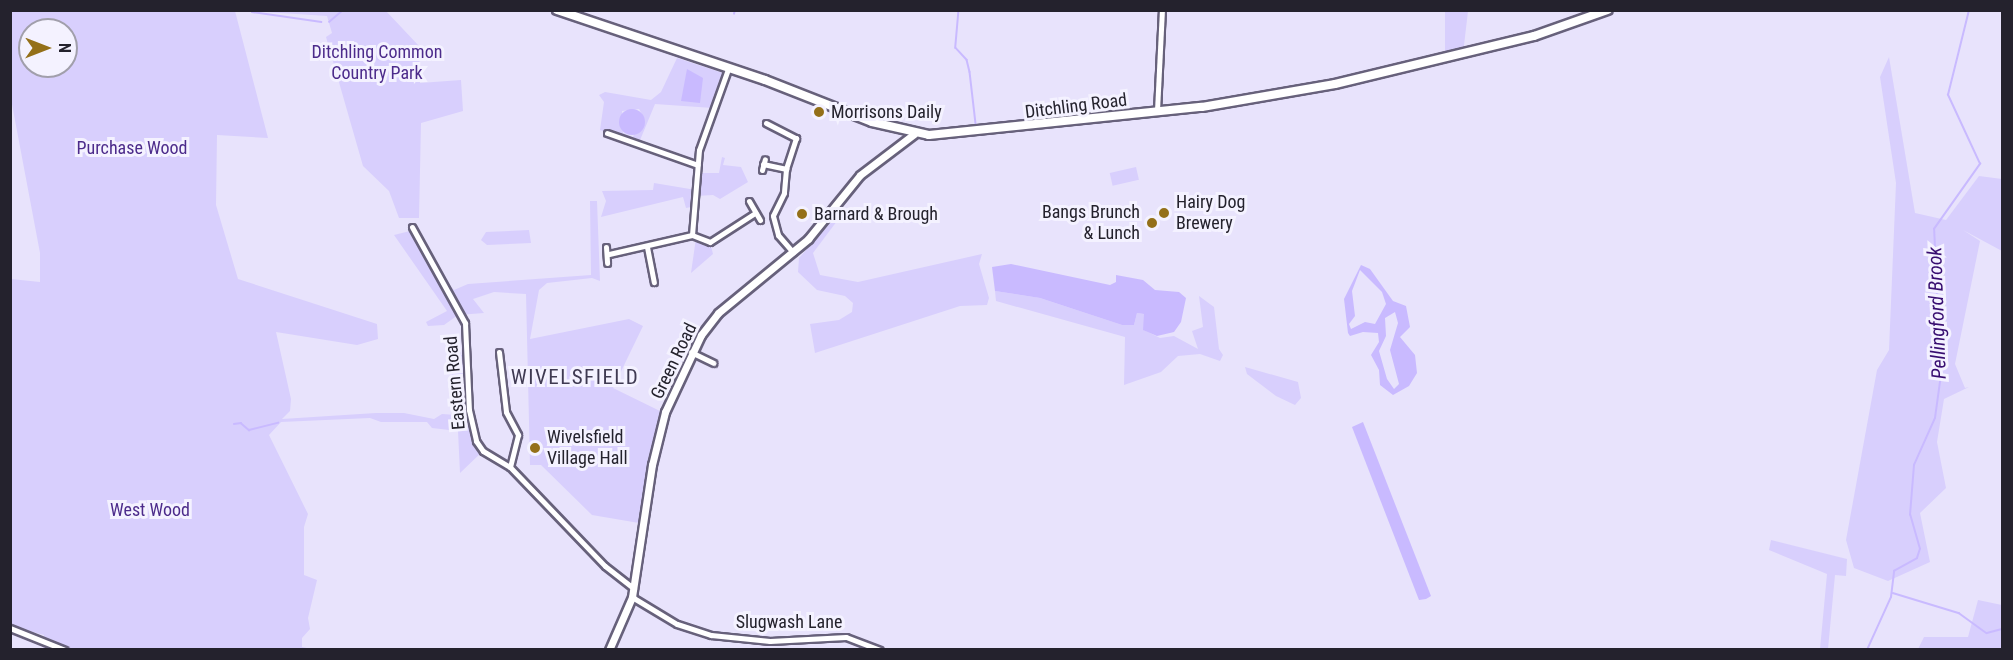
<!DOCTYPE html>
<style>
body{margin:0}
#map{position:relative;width:2013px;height:660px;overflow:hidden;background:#e8e3fc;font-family:"Roboto Condensed",sans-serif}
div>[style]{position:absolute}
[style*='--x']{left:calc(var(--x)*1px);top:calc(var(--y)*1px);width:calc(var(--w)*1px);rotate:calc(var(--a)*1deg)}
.green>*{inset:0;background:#d8cffd;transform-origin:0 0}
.water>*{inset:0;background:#c9baff}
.round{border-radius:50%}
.stream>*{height:1.5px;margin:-0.75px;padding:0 0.75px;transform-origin:0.75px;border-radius:0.75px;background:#c9baff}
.roads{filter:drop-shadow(2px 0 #67617b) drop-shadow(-2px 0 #67617b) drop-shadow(0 2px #67617b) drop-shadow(0 -2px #67617b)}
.minor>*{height:5px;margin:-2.5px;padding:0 2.5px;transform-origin:2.5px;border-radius:2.5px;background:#fff}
.tertiary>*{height:7px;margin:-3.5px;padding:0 3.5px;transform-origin:3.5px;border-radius:3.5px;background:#fff}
.secondary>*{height:8px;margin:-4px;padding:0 4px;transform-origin:4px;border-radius:4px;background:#fff}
.dots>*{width:16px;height:16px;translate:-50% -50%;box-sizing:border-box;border:3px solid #f4f2ff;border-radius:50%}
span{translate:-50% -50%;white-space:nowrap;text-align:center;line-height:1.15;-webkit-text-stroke:6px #f4f2ff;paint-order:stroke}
.park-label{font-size:18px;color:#4c2b8b}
.street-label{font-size:18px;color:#24222d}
.poi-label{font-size:18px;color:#24222d}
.left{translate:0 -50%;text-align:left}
.right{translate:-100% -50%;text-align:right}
.water-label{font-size:20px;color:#370d70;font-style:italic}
.quarter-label{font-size:21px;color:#3f3a52;letter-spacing:1.5px}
.frame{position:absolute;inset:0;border:12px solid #24222d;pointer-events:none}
.north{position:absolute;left:18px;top:18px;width:60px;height:60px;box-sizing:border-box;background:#f4f2ff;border:2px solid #a19fab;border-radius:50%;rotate:90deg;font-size:16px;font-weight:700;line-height:24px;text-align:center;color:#24222d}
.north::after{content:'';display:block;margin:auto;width:21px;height:27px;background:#947019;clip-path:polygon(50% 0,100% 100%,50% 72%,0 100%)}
</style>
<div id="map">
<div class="green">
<div style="clip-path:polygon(evenodd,11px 11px,235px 11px,268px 138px,217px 135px,216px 205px,238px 279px,377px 324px,378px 339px,357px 345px,276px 332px,291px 399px,290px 411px,282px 419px,376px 413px,404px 413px,434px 419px,442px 414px,456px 415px,450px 355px,465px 355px,471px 431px,483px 451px,460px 473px,458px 431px,432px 428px,427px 422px,381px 422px,370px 418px,281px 422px,269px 435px,308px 514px,304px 527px,304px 575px,317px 580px,308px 618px,310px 629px,302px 638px,302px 647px,312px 649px,43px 649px,44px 635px,11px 626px,11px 279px,40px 282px,40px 253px,11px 99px,11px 11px,30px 30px,66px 30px,66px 66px,30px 66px,30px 30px)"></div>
<div style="clip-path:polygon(251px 11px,386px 11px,419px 46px,420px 83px,461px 80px,463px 111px,421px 123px,419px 218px,399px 218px,389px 191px,363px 166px,326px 37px,332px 33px,327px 16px)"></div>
<div style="clip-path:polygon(1445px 11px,1468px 11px,1463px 54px,1445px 59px)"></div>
<div style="clip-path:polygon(1889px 57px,1915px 213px,1946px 220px,1979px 176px,2002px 179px,2002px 251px,1963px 230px,1980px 241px,1955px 364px,1965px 388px,1969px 387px,1944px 399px,1937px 442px,1946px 488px,1920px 513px,1930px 562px,1888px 581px,1854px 568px,1846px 540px,1877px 370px,1889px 350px,1896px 183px,1880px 77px)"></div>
<div style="clip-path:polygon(evenodd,677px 58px,726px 74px,713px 108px,655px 104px,638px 145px,600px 130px,604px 102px,599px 95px,605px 92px,651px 100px,661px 92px,677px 58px,639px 109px,642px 114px,633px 137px,623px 133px,622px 111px,639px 109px)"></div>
<div style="clip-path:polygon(722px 157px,725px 158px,723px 165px,741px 167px,748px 182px,720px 199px,713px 195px,696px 196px,696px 206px,686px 208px,683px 197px,601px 217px,606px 201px,602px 191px,653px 190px,654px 183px,696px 190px,698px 173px,719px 173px)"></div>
<div style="left:1136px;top:167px;width:13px;height:27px;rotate:77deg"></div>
<div style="clip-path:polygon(590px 201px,597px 201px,600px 281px,592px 278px,547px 283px,539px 290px,530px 339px,629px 319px,643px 326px,613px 388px,662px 412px,639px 523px,592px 515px,541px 465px,530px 465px,526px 294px,494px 292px,473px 299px,484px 313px,458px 315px,444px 325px,428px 326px,426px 322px,447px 311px,394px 235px,410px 231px,426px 259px,454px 290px,468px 284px,591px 275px)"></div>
<div style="clip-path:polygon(834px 219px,837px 221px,813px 253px,820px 275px,858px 282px,982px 254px,979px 264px,989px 298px,987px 305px,960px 306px,815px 353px,810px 324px,839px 320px,852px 312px,853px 303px,845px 296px,817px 290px,798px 272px,799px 258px)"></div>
<div style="clip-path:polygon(529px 230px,531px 243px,487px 245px,481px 240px,486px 232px)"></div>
<div style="clip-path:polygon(696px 238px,710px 242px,713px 254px,691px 273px)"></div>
<div style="clip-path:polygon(995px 291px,1040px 298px,1122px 325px,1134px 325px,1137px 313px,1144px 314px,1144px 330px,1160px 338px,1174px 336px,1198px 349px,1192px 331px,1203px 327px,1199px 296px,1214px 307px,1219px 349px,1223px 355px,1220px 361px,1200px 354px,1178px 356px,1161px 372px,1124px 385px,1125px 337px,996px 301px)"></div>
<div style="clip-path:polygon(1245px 367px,1298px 382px,1301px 398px,1295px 405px,1276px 396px,1247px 374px)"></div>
<div style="clip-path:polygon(1771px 540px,1847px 559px,1846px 576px,1835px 575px,1828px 649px,1820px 649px,1827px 574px,1769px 550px)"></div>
<div style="clip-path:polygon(1978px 600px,2002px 605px,2002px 649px,1918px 649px,1924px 637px,1968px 637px)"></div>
</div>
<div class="water">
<div style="clip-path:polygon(687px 69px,703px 78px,700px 103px,681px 101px)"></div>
<div class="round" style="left:619px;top:109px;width:26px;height:26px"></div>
<div style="clip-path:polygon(1011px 264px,1110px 285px,1116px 282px,1116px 275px,1143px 280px,1155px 290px,1179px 292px,1186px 298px,1181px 322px,1174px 332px,1157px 336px,1143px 330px,1144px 314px,1137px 313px,1134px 325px,1122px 325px,1040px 298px,995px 291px,992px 267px)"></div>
<div style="clip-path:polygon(evenodd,1361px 265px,1370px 269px,1393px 301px,1406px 306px,1410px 327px,1400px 337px,1415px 355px,1417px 373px,1409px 386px,1393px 395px,1380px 385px,1379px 370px,1371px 355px,1379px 342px,1378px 333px,1363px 332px,1350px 336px,1348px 333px,1344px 299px,1361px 265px,1360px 270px,1382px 292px,1386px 304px,1375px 324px,1365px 322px,1351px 329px,1349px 324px,1355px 316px,1352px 291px,1360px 270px,1361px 265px,1395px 312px,1398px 323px,1390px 350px,1399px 384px,1394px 389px,1387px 379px,1379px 351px,1386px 336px,1385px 318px,1395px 312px)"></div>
<div style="clip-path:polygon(1363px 422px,1431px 596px,1426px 599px,1419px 600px,1352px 427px)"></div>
</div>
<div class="stream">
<div style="--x:959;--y:10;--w:38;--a:95"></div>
<div style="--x:956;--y:48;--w:16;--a:47"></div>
<div style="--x:967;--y:60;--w:12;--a:76"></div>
<div style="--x:970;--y:72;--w:52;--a:83.4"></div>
<div style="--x:252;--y:12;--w:70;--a:8.2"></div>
<div style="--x:734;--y:14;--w:4;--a:-76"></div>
<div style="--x:329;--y:22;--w:16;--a:-40"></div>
<div style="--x:234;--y:424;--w:7;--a:-8"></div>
<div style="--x:241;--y:423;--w:11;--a:41"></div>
<div style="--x:249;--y:430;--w:30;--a:-14"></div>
<div style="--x:1893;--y:593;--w:69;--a:16.9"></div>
<div style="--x:1959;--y:613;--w:34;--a:36"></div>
<div style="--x:1987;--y:633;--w:16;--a:-15"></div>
<div style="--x:1867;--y:650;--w:58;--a:-65.6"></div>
<div style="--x:1891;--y:597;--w:26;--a:-83"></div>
<div style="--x:1894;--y:571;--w:26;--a:-29"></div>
<div style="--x:1917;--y:558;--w:9;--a:-72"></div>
<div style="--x:1920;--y:549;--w:35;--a:-106"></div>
<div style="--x:1910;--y:515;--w:50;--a:-85.4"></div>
<div style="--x:1914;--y:465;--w:51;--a:-65.9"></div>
<div style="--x:1935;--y:418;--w:43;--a:-82.1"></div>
<div style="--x:1941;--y:375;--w:146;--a:-92.7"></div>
<div style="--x:1934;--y:229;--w:80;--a:-54.7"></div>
<div style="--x:1980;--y:164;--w:76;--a:-114.9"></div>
<div style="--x:1948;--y:95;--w:88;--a:-76.1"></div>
</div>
<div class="roads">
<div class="minor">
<div style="--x:1157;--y:111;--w:101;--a:-87.2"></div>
<div style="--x:766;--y:123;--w:34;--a:27"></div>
<div style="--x:796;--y:138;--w:33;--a:108"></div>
<div style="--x:786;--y:169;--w:24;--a:95"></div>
<div style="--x:784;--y:193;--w:25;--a:116"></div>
<div style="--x:773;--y:216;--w:20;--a:75"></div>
<div style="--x:778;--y:235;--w:23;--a:49"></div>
<div style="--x:607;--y:133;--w:96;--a:19.4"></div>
<div style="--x:763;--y:164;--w:24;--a:12"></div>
<div style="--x:762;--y:170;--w:11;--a:-75"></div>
<div style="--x:749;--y:201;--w:22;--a:60"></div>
<div style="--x:412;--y:227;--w:110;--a:61.1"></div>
<div style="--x:465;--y:323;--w:87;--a:87.4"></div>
<div style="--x:469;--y:410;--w:32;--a:77"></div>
<div style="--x:476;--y:441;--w:12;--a:55"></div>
<div style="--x:483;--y:451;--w:31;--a:31"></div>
<div style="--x:510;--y:467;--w:137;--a:46.2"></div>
<div style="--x:605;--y:566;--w:37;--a:38"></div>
<div style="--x:692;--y:235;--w:85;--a:-85.3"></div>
<div style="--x:699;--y:150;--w:86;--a:-70.3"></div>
<div style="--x:606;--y:247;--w:16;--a:86"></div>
<div style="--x:647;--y:247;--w:36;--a:79"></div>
<div style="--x:609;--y:254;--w:85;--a:-12.9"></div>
<div style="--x:692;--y:235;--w:19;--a:21"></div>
<div style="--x:710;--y:242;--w:54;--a:-32.8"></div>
<div style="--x:499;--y:352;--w:60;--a:83.3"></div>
<div style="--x:506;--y:412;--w:26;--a:62"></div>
<div style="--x:518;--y:435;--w:33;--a:104"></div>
<div style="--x:691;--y:352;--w:25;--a:26"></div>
<div style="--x:632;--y:597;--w:52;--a:31"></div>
<div style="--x:677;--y:624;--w:36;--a:18"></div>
<div style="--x:711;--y:635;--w:59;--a:5.8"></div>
<div style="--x:770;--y:641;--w:76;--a:-3"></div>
<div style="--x:846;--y:637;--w:36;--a:21"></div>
<div style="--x:10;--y:628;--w:59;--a:21.8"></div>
</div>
<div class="tertiary">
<div style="--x:609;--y:650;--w:58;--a:-66.5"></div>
<div style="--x:632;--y:597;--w:134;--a:-81.4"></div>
<div style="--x:652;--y:465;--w:55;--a:-76.2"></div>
<div style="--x:665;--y:412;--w:85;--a:-64.9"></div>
<div style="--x:701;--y:335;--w:28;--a:-52"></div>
<div style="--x:718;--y:313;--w:117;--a:-39.4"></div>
<div style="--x:808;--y:239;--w:82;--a:-50.9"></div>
<div style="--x:860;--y:175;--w:68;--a:-37.2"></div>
</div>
<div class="secondary">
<div style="--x:557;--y:10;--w:219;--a:18.6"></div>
<div style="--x:765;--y:80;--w:115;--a:21.4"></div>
<div style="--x:872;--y:122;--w:58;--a:12.8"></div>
<div style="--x:929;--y:135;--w:274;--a:-5.9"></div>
<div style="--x:1202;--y:107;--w:135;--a:-9.8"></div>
<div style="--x:1335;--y:84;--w:205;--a:-13.6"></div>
<div style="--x:1534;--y:36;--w:78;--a:-19.4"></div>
</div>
</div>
<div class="dots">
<div style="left:819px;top:112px;background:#947019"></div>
<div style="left:1164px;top:213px;background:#947019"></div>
<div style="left:802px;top:214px;background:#947019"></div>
<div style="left:1152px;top:223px;background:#947019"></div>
<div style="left:535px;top:448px;background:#947019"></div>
</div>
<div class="park-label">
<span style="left:377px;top:63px">Ditchling Common<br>Country Park</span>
<span style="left:132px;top:148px">Purchase Wood</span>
<span style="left:150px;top:510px">West Wood</span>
</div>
<div class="street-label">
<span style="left:1076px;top:106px;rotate:-7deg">Ditchling Road</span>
<span style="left:674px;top:361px;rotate:-64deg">Green Road</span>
<span style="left:455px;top:383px;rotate:-95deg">Eastern Road</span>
<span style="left:789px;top:622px">Slugwash Lane</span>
</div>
<div class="poi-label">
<span class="left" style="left:831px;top:112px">Morrisons Daily</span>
<span class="left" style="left:1176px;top:213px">Hairy Dog<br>Brewery</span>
<span class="right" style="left:1140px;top:223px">Bangs Brunch<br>&amp; Lunch</span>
<span class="left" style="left:814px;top:214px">Barnard &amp; Brough</span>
<span class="left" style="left:547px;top:448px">Wivelsfield<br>Village Hall</span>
</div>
<div class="water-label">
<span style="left:1937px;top:313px;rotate:-92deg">Pellingford Brook</span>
</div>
<div class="quarter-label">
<span style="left:575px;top:377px">WIVELSFIELD</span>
</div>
<div class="frame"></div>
<div class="north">N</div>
</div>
